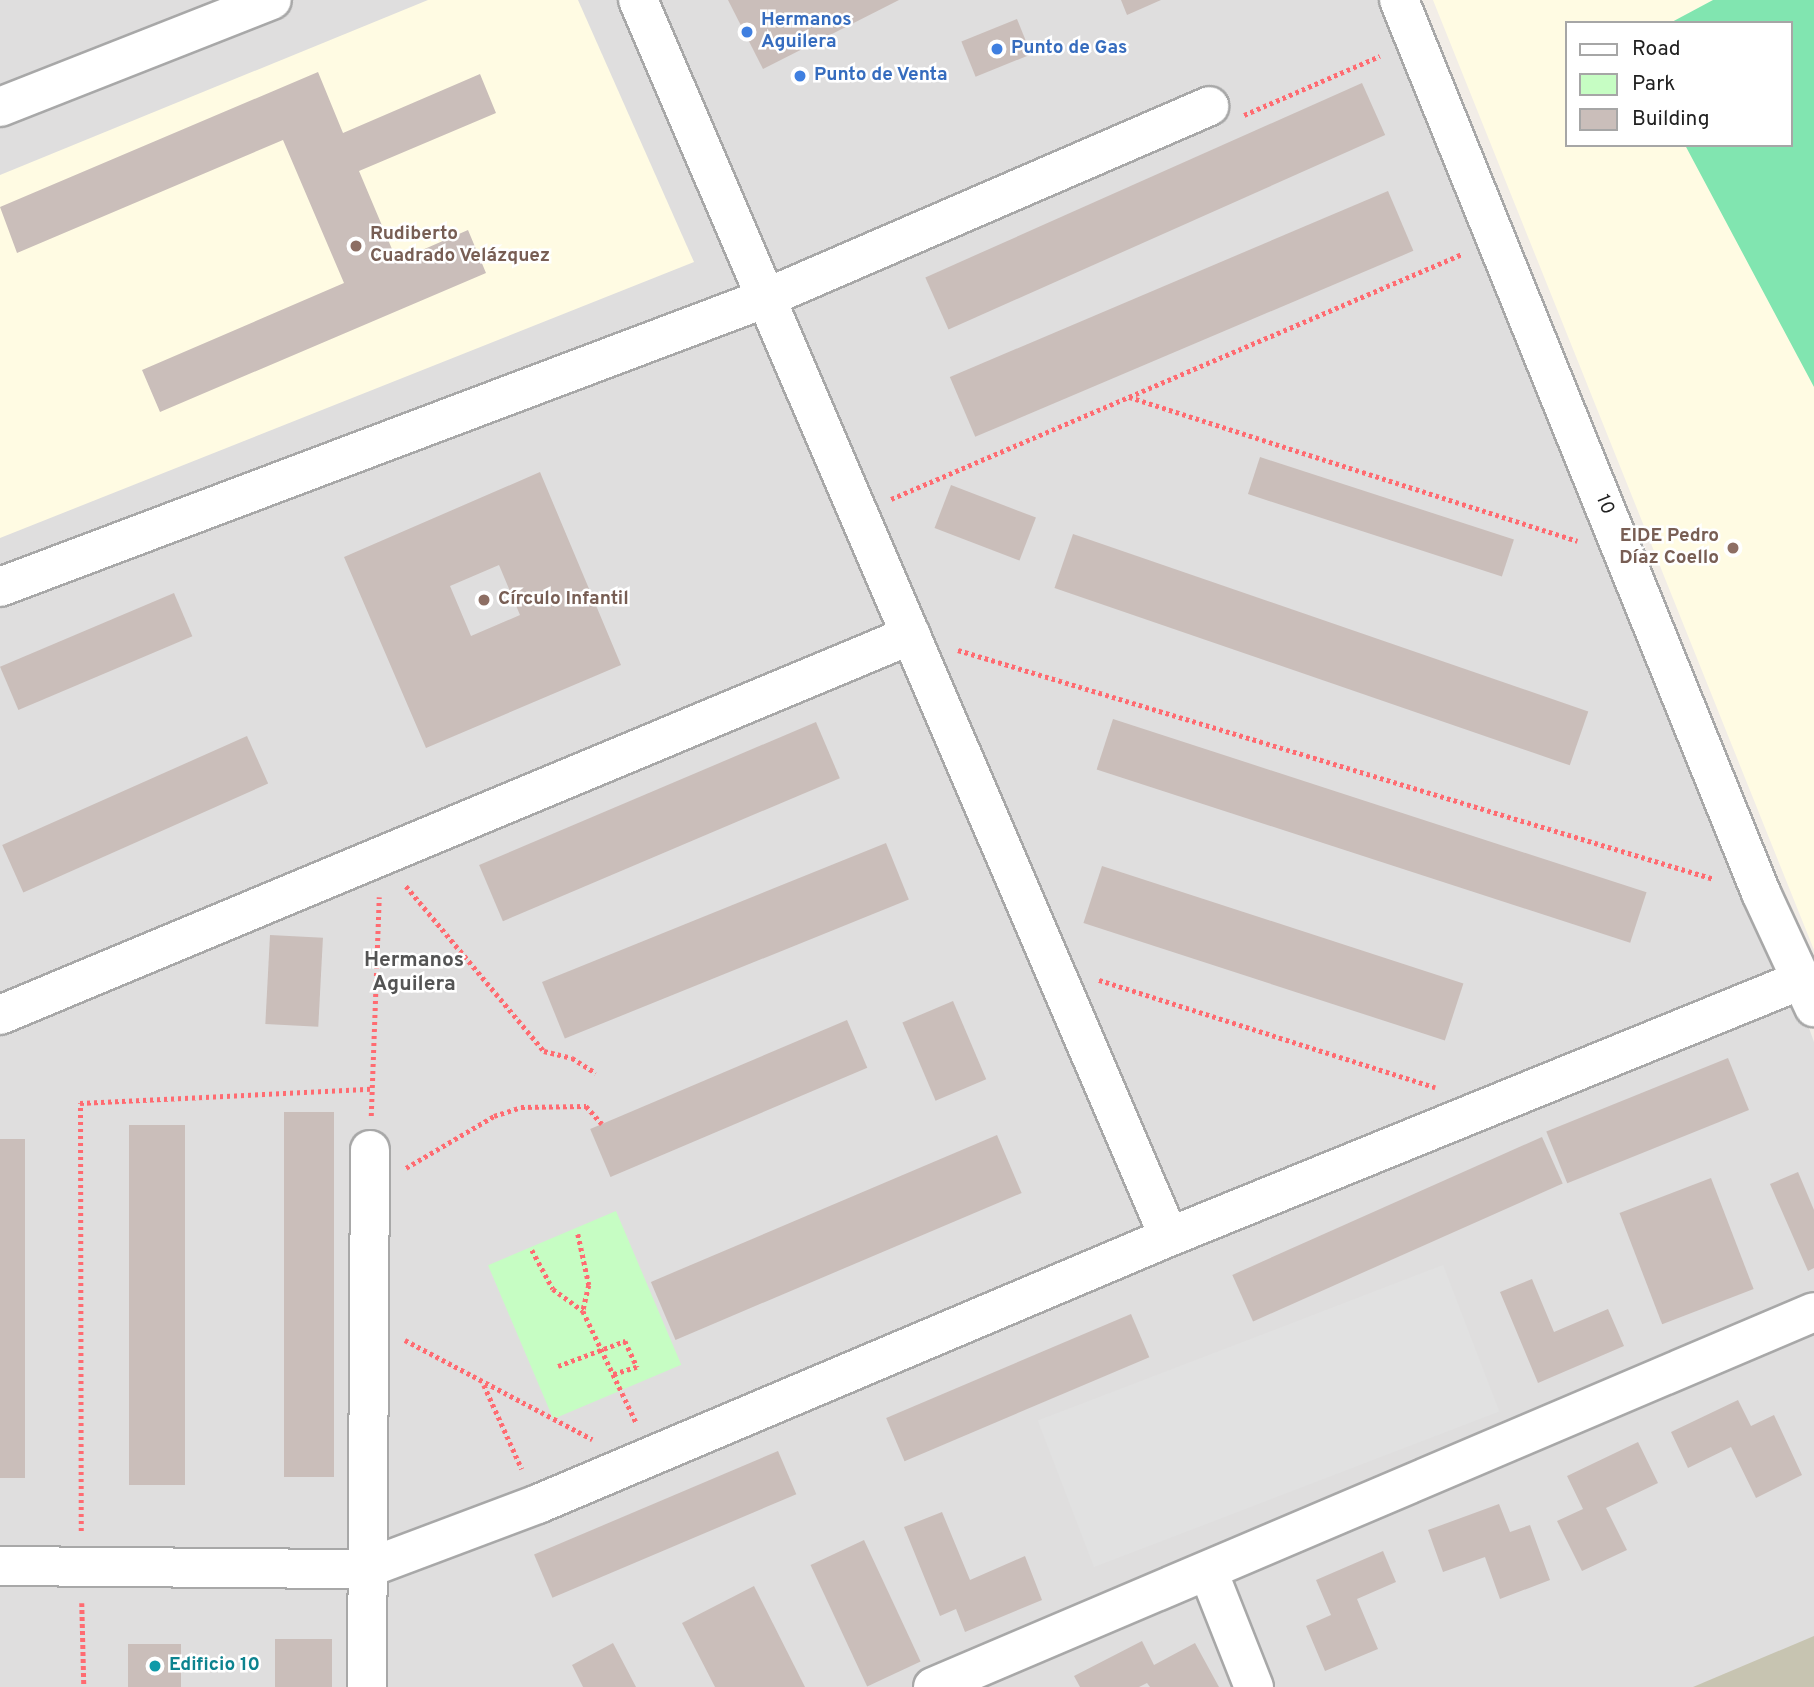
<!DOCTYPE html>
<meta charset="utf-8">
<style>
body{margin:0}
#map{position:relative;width:1814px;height:1687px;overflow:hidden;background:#f2ede7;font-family:Overpass,sans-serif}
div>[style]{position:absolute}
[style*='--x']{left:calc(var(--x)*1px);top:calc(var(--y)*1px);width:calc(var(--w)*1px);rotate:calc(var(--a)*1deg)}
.residential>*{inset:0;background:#dfdede}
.education>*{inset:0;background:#fffbe3}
.construction>*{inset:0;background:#c7c4b1}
.park>*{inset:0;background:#c6fdc3;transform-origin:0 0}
.pitch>*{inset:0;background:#81e5b0}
.parking>*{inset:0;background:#e1e1e1;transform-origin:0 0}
.building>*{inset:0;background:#cabeba;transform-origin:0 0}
.path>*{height:4.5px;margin-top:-2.25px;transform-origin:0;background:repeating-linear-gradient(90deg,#ff6b71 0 3.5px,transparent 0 7px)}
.roads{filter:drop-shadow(2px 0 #a8a8a8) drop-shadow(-2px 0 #a8a8a8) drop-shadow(0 2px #a8a8a8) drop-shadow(0 -2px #a8a8a8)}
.minor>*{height:38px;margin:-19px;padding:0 19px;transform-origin:19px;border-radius:19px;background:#fff}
.tertiary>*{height:38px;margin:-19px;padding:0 19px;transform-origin:19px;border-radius:19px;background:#fff}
.dots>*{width:19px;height:19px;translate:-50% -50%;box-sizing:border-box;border:4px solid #fff;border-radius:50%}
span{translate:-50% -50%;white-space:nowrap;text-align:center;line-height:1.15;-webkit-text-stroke:5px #fff;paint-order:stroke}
.shop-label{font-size:19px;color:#366cbe;font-weight:700}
.left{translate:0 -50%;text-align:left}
.education-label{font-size:19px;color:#785e54;font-weight:700}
.right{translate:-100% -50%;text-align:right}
.street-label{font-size:19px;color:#212121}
.culture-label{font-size:19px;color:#0d838f;font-weight:700}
.neighbourhood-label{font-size:21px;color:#545454;font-weight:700}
.legend{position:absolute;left:1565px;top:21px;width:228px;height:126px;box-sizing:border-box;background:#fff;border:2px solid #a6a6a6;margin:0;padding:9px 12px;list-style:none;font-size:21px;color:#212121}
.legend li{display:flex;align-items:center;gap:14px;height:35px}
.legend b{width:35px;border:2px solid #a6a6a6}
</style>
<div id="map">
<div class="residential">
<div style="clip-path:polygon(0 0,1383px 0,1761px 893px,1814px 1042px,1814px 1687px,0 1687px)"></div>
</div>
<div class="education">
<div style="clip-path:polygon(428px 0,578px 0,694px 262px,0 538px,0 175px)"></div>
<div style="clip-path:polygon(evenodd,1433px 0,1814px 0,1814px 950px,1433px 0,1567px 23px,1791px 23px,1791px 145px,1567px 145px,1567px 23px)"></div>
</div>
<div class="construction">
<div style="clip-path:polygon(1814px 1636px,1814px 1687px,1693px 1687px)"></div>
</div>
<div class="park">
<div style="left:616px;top:1211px;width:167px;height:139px;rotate:67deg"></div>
</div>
<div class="pitch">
<div style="clip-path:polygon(1713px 0,1814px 0,1814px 387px,1685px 145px,1791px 145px,1791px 23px,1670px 23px)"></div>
</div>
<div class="parking">
<div style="left:1443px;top:1265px;width:157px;height:434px;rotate:69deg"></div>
</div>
<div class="building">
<div style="clip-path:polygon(728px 0,899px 0,763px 69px)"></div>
<div style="clip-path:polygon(1121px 0,1161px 0,1127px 15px)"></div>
<div style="left:1017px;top:19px;width:38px;height:60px;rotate:68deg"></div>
<div style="clip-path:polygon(318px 72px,343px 133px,480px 74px,496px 113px,359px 171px,397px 261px,468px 230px,486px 273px,160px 412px,142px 370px,344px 283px,283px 140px,17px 253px,0 207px)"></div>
<div style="left:1362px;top:83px;width:57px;height:478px;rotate:66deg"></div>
<div style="left:1388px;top:191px;width:65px;height:476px;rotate:67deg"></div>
<div style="left:1260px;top:457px;width:267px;height:39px;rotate:18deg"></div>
<div style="clip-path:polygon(evenodd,540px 472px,621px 665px,426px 748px,344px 557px,540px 472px,499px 565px,520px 615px,471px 636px,450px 586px,499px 565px)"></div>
<div style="left:951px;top:485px;width:91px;height:46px;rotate:21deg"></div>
<div style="left:1073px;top:534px;width:545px;height:57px;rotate:19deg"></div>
<div style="left:174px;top:593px;width:47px;height:189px;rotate:67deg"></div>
<div style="left:1113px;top:719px;width:561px;height:53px;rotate:18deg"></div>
<div style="left:816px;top:722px;width:61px;height:366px;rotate:67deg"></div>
<div style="left:247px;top:736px;width:52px;height:268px;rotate:66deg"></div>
<div style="left:886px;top:843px;width:61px;height:371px;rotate:68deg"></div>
<div style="left:1102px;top:866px;width:380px;height:60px;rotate:18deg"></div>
<div style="left:270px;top:935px;width:53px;height:89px;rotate:3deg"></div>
<div style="left:953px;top:1001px;width:85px;height:55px;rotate:67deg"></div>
<div style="left:847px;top:1020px;width:52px;height:279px;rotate:67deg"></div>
<div style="left:1728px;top:1058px;width:56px;height:196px;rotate:68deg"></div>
<div style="left:284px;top:1112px;width:50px;height:365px"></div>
<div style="left:129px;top:1125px;width:56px;height:360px"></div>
<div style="left:997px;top:1135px;width:63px;height:376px;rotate:67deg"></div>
<div style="left:1542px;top:1137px;width:51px;height:339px;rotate:66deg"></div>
<div style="left:0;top:1139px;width:25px;height:339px"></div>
<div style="clip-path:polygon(1798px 1172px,1814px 1210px,1814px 1268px,1808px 1271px,1770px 1184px)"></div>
<div style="left:1711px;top:1178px;width:119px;height:98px;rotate:69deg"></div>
<div style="clip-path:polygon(1532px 1279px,1554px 1332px,1608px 1309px,1624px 1346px,1538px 1383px,1500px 1292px)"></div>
<div style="left:1131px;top:1314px;width:47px;height:266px;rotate:67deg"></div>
<div style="clip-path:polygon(1738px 1400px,1751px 1426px,1774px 1415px,1802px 1475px,1756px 1498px,1731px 1447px,1688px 1468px,1671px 1432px)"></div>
<div style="clip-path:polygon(1638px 1442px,1658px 1483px,1606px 1508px,1627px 1550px,1582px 1571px,1557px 1521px,1583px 1509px,1567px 1476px)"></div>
<div style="left:778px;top:1451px;width:47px;height:265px;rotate:67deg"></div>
<div style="clip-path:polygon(1499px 1504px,1510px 1532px,1530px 1525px,1550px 1580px,1500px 1599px,1485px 1557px,1443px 1572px,1428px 1530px)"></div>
<div style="clip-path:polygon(942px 1512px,970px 1580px,1025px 1556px,1042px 1600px,965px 1632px,956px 1609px,940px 1616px,904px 1527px)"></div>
<div style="left:864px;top:1540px;width:134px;height:59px;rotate:65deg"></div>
<div style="clip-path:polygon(1383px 1551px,1396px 1582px,1357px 1599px,1378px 1649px,1325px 1671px,1306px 1626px,1331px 1615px,1316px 1580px)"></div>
<div style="clip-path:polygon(754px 1586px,805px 1687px,715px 1687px,682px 1623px)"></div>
<div style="left:275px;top:1639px;width:57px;height:48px"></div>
<div style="clip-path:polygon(1142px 1641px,1154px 1665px,1195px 1643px,1219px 1687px,1150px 1687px,1147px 1683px,1139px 1687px,1080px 1687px,1074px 1676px)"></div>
<div style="clip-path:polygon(613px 1643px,636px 1687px,583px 1687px,572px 1665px)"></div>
<div style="left:128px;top:1644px;width:53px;height:43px"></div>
</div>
<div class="path">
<div style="--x:1244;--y:115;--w:148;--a:-23.5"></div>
<div style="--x:1129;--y:397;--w:471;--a:17.8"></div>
<div style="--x:891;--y:499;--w:621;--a:-23.22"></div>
<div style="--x:958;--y:650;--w:790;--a:16.85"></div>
<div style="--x:406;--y:886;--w:215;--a:50.1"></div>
<div style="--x:544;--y:1051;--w:29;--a:14"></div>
<div style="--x:572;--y:1058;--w:28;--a:32"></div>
<div style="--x:1099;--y:980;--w:353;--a:17.7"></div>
<div style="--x:371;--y:1116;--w:219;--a:-87.9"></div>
<div style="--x:406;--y:1168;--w:102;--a:-30.6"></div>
<div style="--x:494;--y:1116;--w:28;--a:-18"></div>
<div style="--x:521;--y:1107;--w:65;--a:-0.9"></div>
<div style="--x:586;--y:1106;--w:24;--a:48"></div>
<div style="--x:578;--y:1234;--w:52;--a:77.8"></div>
<div style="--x:589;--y:1285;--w:27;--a:103"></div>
<div style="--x:583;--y:1311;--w:123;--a:64.5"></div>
<div style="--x:532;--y:1250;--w:44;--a:61.7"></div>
<div style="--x:553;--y:1289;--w:37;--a:36"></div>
<div style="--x:405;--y:1340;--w:212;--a:27.9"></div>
<div style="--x:558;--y:1366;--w:72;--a:-20.5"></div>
<div style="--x:625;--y:1341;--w:29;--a:65"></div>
<div style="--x:637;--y:1367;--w:25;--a:162"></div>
<div style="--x:484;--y:1385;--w:92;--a:65.7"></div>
<div style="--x:81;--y:1531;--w:428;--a:-90.1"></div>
<div style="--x:80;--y:1103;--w:291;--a:-2.8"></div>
<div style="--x:82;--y:1603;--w:84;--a:88.6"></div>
</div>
<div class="roads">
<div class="minor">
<div style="--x:638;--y:0;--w:1346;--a:66.77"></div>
<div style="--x:0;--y:107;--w:292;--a:-21.5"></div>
<div style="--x:0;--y:587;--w:819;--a:-20.67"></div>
<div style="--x:766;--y:298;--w:483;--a:-23.4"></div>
<div style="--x:0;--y:1015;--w:987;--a:-22.64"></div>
<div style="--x:0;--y:1566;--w:365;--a:0.5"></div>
<div style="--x:365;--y:1569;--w:185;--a:-20.6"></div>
<div style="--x:538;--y:1504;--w:685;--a:-22.94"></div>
<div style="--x:1169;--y:1237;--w:682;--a:-22.13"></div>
<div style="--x:1208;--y:1571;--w:125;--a:68.4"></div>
<div style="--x:367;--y:1687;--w:537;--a:-89.68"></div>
<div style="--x:933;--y:1687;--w:957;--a:-23.06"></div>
</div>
<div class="tertiary">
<div style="--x:1399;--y:0;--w:964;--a:67.93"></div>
<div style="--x:1761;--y:893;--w:126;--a:65.1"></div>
</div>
</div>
<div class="dots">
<div style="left:747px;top:32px;background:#3f7fe0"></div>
<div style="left:997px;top:49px;background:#3f7fe0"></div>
<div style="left:800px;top:76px;background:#3f7fe0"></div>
<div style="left:356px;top:246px;background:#8d6e63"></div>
<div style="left:1733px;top:548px;background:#8d6e63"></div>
<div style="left:484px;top:600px;background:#8d6e63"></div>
<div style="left:155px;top:1666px;background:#0f9aa8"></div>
</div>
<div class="shop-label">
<span class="left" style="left:761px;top:32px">Hermanos<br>Aguilera</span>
<span class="left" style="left:1011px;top:49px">Punto de Gas</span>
<span class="left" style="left:814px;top:76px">Punto de Venta</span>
</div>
<div class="education-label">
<span class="left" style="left:370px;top:246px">Rudiberto<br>Cuadrado Velázquez</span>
<span class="right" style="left:1719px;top:548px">EIDE Pedro<br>Díaz Coello</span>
<span class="left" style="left:498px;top:600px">Círculo Infantil</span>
</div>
<div class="street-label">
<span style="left:1604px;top:505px;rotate:68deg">10</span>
</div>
<div class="culture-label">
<span class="left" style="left:169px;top:1666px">Edificio 10</span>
</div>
<div class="neighbourhood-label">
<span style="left:414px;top:973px">Hermanos<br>Aguilera</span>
</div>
<ul class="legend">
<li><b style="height:9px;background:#fff"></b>Road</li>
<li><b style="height:19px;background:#c6fdc3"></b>Park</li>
<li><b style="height:19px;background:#cabeba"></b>Building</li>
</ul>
</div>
